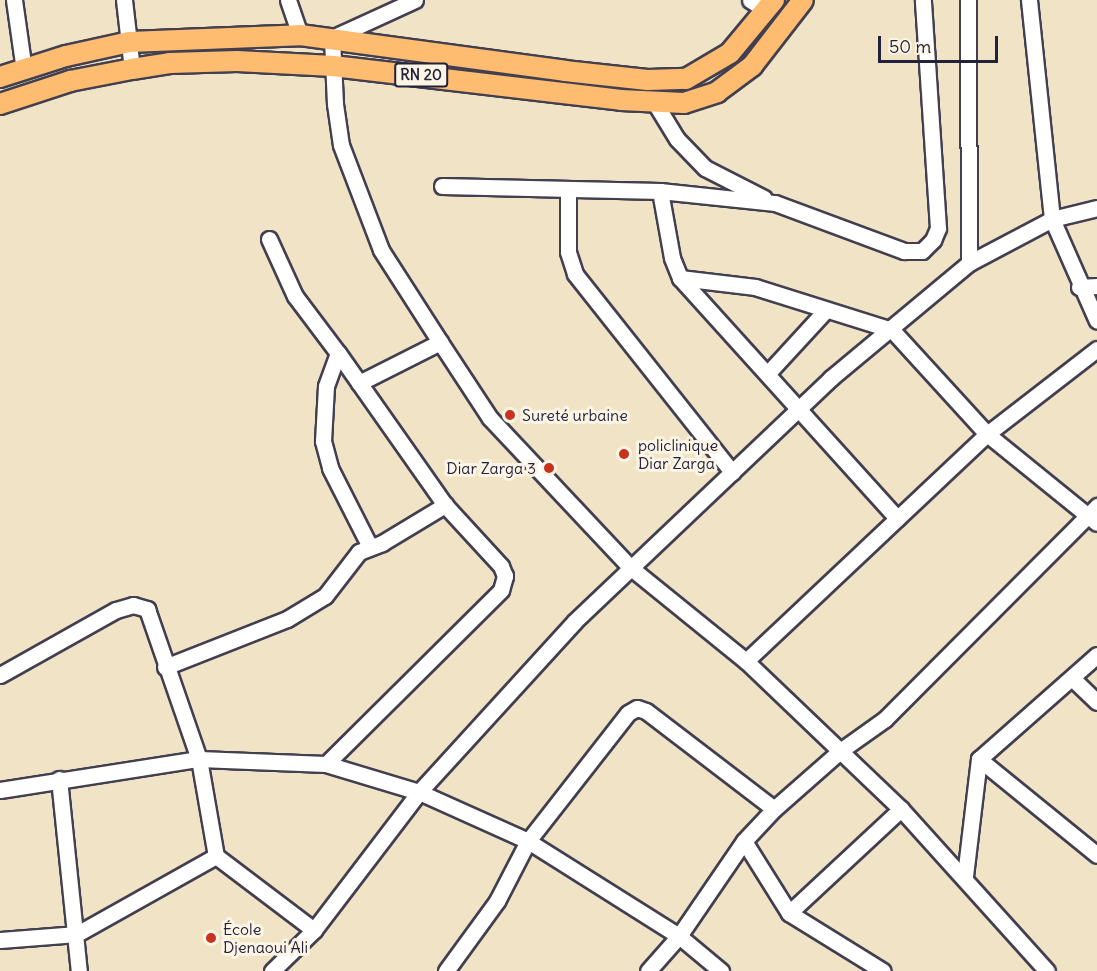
<!DOCTYPE html>
<meta charset="utf-8">
<style>
body{margin:0}
#map{position:relative;width:1097px;height:971px;overflow:hidden;background:#f1e3c5;font-family:Delius,sans-serif}
div>[style]{position:absolute}
[style*='--x']{left:calc(var(--x)*1px);top:calc(var(--y)*1px);width:calc(var(--w)*1px);rotate:calc(var(--a)*1deg)}
.roads{filter:drop-shadow(2px 0 #413f50) drop-shadow(-2px 0 #413f50) drop-shadow(0 2px #413f50) drop-shadow(0 -2px #413f50)}
.minor>*{height:15px;margin:-7.5px;padding:0 7.5px;transform-origin:7.5px;border-radius:7.5px;background:#fff}
.major>*{height:20px;margin:-10px;padding:0 10px;transform-origin:10px;border-radius:10px;background:#febc71}
.dots>*{width:16px;height:16px;translate:-50% -50%;box-sizing:border-box;border:3px solid #fcf5e5;border-radius:50%}
span{translate:-50% -50%;white-space:nowrap;text-align:center;line-height:1.15;-webkit-text-stroke:6px #fcf5e5;paint-order:stroke}
.shield-label span{padding:2px 4px;background:#fcf5e5;border:2px solid;border-radius:4px;-webkit-text-stroke-width:0}
.shield-label{font-size:15px;color:#22223b;font-weight:700}
.poi-label{font-size:16px;color:#22223b}
.left{translate:0 -50%;text-align:left}
.right{translate:-100% -50%;text-align:right}
.scale{position:absolute;left:878px;top:36px;width:120px;height:27px;box-sizing:border-box;border:3px solid #22223b;border-top:0;padding-left:8px;font-size:18px;line-height:21px;white-space:nowrap;color:#22223b;-webkit-text-stroke:4px #fcf5e5;paint-order:stroke}
</style>
<div id="map">
<div class="roads">
<div class="minor">
<div style="--x:14;--y:0;--w:71;--a:81.9"></div>
<div style="--x:124;--y:0;--w:69;--a:83.4"></div>
<div style="--x:288;--y:0;--w:37;--a:71"></div>
<div style="--x:415;--y:0;--w:91;--a:155.4"></div>
<div style="--x:332;--y:38;--w:66;--a:87.4"></div>
<div style="--x:335;--y:104;--w:41;--a:81.7"></div>
<div style="--x:341;--y:145;--w:112;--a:69.1"></div>
<div style="--x:381;--y:250;--w:109;--a:57.3"></div>
<div style="--x:440;--y:342;--w:91;--a:56.7"></div>
<div style="--x:490;--y:418;--w:206;--a:46.8"></div>
<div style="--x:631;--y:568;--w:148;--a:39"></div>
<div style="--x:746;--y:661;--w:214;--a:43.7"></div>
<div style="--x:901;--y:809;--w:218;--a:48"></div>
<div style="--x:750;--y:0;--w:19;--a:32"></div>
<div style="--x:968;--y:0;--w:263;--a:89.8"></div>
<div style="--x:1029;--y:0;--w:220;--a:84"></div>
<div style="--x:1052;--y:219;--w:111;--a:66.2"></div>
<div style="--x:655;--y:103;--w:42;--a:58.6"></div>
<div style="--x:677;--y:139;--w:40;--a:46"></div>
<div style="--x:705;--y:168;--w:66;--a:27"></div>
<div style="--x:442;--y:186;--w:218;--a:1.3"></div>
<div style="--x:660;--y:191;--w:116;--a:6"></div>
<div style="--x:775;--y:203;--w:138;--a:20.4"></div>
<div style="--x:904;--y:251;--w:18;--a:0"></div>
<div style="--x:922;--y:251;--w:16;--a:-45"></div>
<div style="--x:933;--y:240;--w:13;--a:-67"></div>
<div style="--x:938;--y:228;--w:228;--a:-93.8"></div>
<div style="--x:568;--y:189;--w:63;--a:90"></div>
<div style="--x:568;--y:252;--w:23;--a:72"></div>
<div style="--x:575;--y:274;--w:253;--a:51.6"></div>
<div style="--x:660;--y:191;--w:68;--a:79.8"></div>
<div style="--x:672;--y:258;--w:22;--a:68"></div>
<div style="--x:680;--y:278;--w:324;--a:47.9"></div>
<div style="--x:269;--y:239;--w:63;--a:65.5"></div>
<div style="--x:295;--y:296;--w:71;--a:53"></div>
<div style="--x:680;--y:278;--w:76;--a:6.8"></div>
<div style="--x:755;--y:287;--w:144;--a:17.4"></div>
<div style="--x:892;--y:330;--w:141;--a:47.6"></div>
<div style="--x:987;--y:434;--w:141;--a:39"></div>
<div style="--x:1079;--y:287;--w:18;--a:-3"></div>
<div style="--x:768;--y:373;--w:84;--a:-47.4"></div>
<div style="--x:359;--y:383;--w:91;--a:-26.8"></div>
<div style="--x:1097;--y:655;--w:157;--a:138.6"></div>
<div style="--x:979;--y:759;--w:152;--a:39.1"></div>
<div style="--x:746;--y:661;--w:331;--a:-43.3"></div>
<div style="--x:987;--y:434;--w:139;--a:-37.7"></div>
<div style="--x:165;--y:667;--w:131;--a:-21.5"></div>
<div style="--x:287;--y:619;--w:44;--a:-31.2"></div>
<div style="--x:325;--y:596;--w:56;--a:-52.3"></div>
<div style="--x:359;--y:552;--w:25;--a:-21"></div>
<div style="--x:382;--y:543;--w:74;--a:-31.1"></div>
<div style="--x:0;--y:675;--w:133;--a:-29.3"></div>
<div style="--x:116;--y:610;--w:18;--a:-16"></div>
<div style="--x:133;--y:605;--w:15;--a:16"></div>
<div style="--x:147;--y:609;--w:159;--a:70.9"></div>
<div style="--x:199;--y:759;--w:98;--a:80.1"></div>
<div style="--x:216;--y:856;--w:159;--a:150.7"></div>
<div style="--x:77;--y:934;--w:77;--a:175.5"></div>
<div style="--x:1073;--y:679;--w:33;--a:44"></div>
<div style="--x:326;--y:764;--w:247;--a:-44.8"></div>
<div style="--x:501;--y:590;--w:15;--a:-74"></div>
<div style="--x:505;--y:576;--w:11;--a:-112"></div>
<div style="--x:501;--y:566;--w:83;--a:-132.6"></div>
<div style="--x:445;--y:505;--w:186;--a:-125.1"></div>
<div style="--x:338;--y:353;--w:35;--a:110"></div>
<div style="--x:326;--y:386;--w:55;--a:93.1"></div>
<div style="--x:323;--y:441;--w:28;--a:75"></div>
<div style="--x:330;--y:468;--w:86;--a:63.1"></div>
<div style="--x:59;--y:779;--w:193;--a:84.1"></div>
<div style="--x:0;--y:790;--w:201;--a:-8.9"></div>
<div style="--x:199;--y:759;--w:127;--a:2.3"></div>
<div style="--x:326;--y:764;--w:97;--a:16.8"></div>
<div style="--x:419;--y:792;--w:120;--a:24.2"></div>
<div style="--x:528;--y:841;--w:178;--a:32.2"></div>
<div style="--x:679;--y:936;--w:55;--a:39.8"></div>
<div style="--x:744;--y:841;--w:85;--a:58"></div>
<div style="--x:789;--y:913;--w:110;--a:31.7"></div>
<div style="--x:216;--y:856;--w:123;--a:37.1"></div>
<div style="--x:965;--y:876;--w:118;--a:-83.2"></div>
<div style="--x:789;--y:913;--w:153;--a:-42.9"></div>
<div style="--x:272;--y:971;--w:59;--a:-44.3"></div>
<div style="--x:314;--y:930;--w:173;--a:-52.7"></div>
<div style="--x:419;--y:792;--w:231;--a:-47.6"></div>
<div style="--x:575;--y:621;--w:353;--a:-43.5"></div>
<div style="--x:831;--y:378;--w:180;--a:-39.8"></div>
<div style="--x:969;--y:263;--w:94;--a:-27.9"></div>
<div style="--x:1052;--y:219;--w:46;--a:-13.7"></div>
<div style="--x:446;--y:971;--w:87;--a:-53.9"></div>
<div style="--x:497;--y:901;--w:68;--a:-62.7"></div>
<div style="--x:528;--y:841;--w:162;--a:-52"></div>
<div style="--x:628;--y:713;--w:10;--a:-29"></div>
<div style="--x:637;--y:708;--w:9;--a:18"></div>
<div style="--x:646;--y:711;--w:161;--a:37.4"></div>
<div style="--x:648;--y:971;--w:47;--a:-48.5"></div>
<div style="--x:679;--y:936;--w:115;--a:-55.6"></div>
<div style="--x:744;--y:841;--w:44;--a:-46.8"></div>
<div style="--x:774;--y:809;--w:88;--a:-41.3"></div>
<div style="--x:840;--y:751;--w:55;--a:-35.4"></div>
<div style="--x:885;--y:719;--w:301;--a:-45.1"></div>
</div>
<div class="major">
<div style="--x:0;--y:77;--w:69;--a:-17.7"></div>
<div style="--x:66;--y:56;--w:65;--a:-12.5"></div>
<div style="--x:129;--y:42;--w:171;--a:-2.3"></div>
<div style="--x:300;--y:35;--w:267;--a:7.7"></div>
<div style="--x:565;--y:71;--w:83;--a:6.2"></div>
<div style="--x:648;--y:80;--w:38;--a:-2"></div>
<div style="--x:686;--y:79;--w:51;--a:-30.6"></div>
<div style="--x:730;--y:53;--w:69;--a:-50.3"></div>
<div style="--x:0;--y:104;--w:74;--a:-18.2"></div>
<div style="--x:70;--y:81;--w:63;--a:-11"></div>
<div style="--x:132;--y:69;--w:38;--a:-9"></div>
<div style="--x:170;--y:63;--w:67;--a:-1.7"></div>
<div style="--x:237;--y:61;--w:96;--a:3"></div>
<div style="--x:333;--y:66;--w:290;--a:6.7"></div>
<div style="--x:621;--y:100;--w:63;--a:2.7"></div>
<div style="--x:684;--y:103;--w:35;--a:-18"></div>
<div style="--x:717;--y:92;--w:44;--a:-36.6"></div>
<div style="--x:752;--y:66;--w:83;--a:-52.3"></div>
</div>
</div>
<div class="dots">
<div style="left:510px;top:415px;background:#c8321e"></div>
<div style="left:624px;top:454px;background:#c8321e"></div>
<div style="left:549px;top:468px;background:#c8321e"></div>
<div style="left:211px;top:938px;background:#c8321e"></div>
</div>
<div class="shield-label">
<span style="left:421px;top:75px">RN 20</span>
</div>
<div class="poi-label">
<span class="left" style="left:522px;top:415px">Sureté urbaine</span>
<span class="left" style="left:638px;top:454px">policlinique<br>Diar Zarga</span>
<span class="right" style="left:536px;top:468px">Diar Zarga 3</span>
<span class="left" style="left:223px;top:938px">École<br>Djenaoui Ali</span>
</div>
<div class="scale">50 m</div>
</div>
